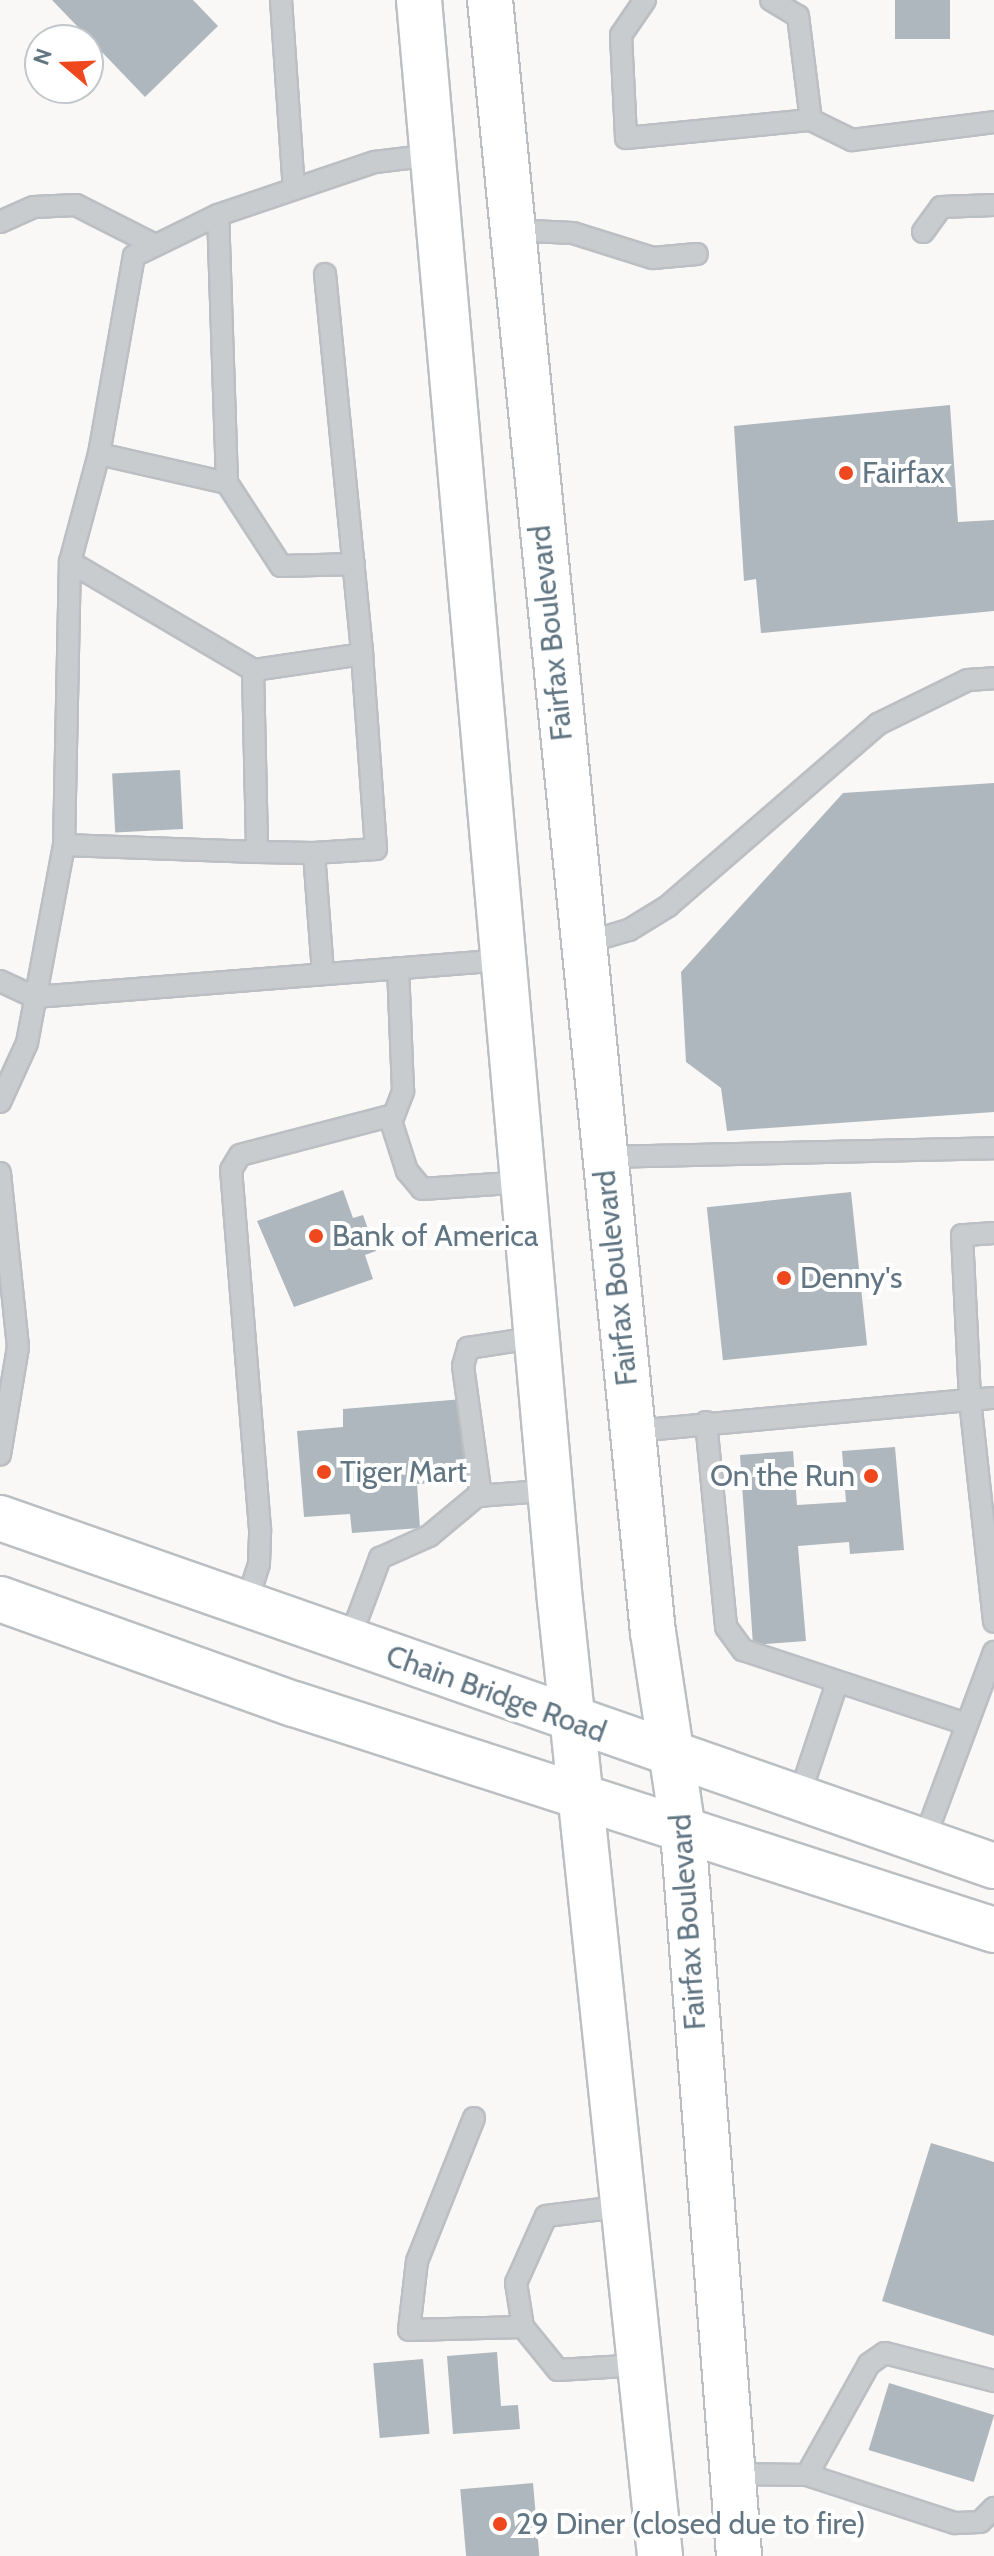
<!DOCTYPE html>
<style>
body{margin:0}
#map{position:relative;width:994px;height:2556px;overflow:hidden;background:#f9f8f6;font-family:Cabin,sans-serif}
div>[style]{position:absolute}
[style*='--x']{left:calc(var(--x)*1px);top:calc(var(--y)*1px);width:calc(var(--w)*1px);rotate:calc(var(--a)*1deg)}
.building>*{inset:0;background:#aeb7bd;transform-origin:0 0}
.roads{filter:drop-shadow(2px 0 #bbbfc3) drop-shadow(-2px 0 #bbbfc3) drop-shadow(0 2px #bbbfc3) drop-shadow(0 -2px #bbbfc3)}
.service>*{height:20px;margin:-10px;padding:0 10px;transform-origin:10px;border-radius:10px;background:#c8cccf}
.primary>*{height:44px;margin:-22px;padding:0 22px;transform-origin:22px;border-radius:22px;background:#fff}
.dots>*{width:22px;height:22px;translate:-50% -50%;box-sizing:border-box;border:4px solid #fff;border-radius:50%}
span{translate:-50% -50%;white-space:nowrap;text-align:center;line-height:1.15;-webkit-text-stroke:8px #fff;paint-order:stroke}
.poi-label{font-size:30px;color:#617583}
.left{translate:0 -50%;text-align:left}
.right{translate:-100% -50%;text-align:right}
.street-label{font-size:30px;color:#617583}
.north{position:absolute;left:24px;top:24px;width:80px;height:80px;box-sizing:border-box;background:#fff;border:2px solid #c0c8cd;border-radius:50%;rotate:289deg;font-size:22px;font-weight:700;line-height:32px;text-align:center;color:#617583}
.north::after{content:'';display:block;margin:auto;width:28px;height:36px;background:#f0481e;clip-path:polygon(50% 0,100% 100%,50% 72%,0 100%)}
</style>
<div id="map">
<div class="building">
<div style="clip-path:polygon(52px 0,193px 0,218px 26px,145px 97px)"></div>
<div style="left:895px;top:0;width:55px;height:39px"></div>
<div style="clip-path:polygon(950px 405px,958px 522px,994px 520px,994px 611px,761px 633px,756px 579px,744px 581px,734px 426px)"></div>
<div style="left:180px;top:770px;width:59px;height:68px;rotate:87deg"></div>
<div style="clip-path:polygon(994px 783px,994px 1112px,727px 1131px,721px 1088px,686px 1062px,681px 972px,843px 793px)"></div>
<div style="clip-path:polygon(343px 1190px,353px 1218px,363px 1215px,376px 1251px,365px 1255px,373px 1279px,294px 1307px,257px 1221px)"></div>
<div style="left:851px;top:1192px;width:154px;height:145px;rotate:84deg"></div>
<div style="clip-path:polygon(463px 1399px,473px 1481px,417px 1484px,420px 1528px,352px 1533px,350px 1514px,304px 1517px,297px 1431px,343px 1427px,343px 1409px)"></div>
<div style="clip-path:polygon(895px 1447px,904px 1550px,850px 1554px,849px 1542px,798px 1546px,806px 1641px,753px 1645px,740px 1455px,793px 1451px,797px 1505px,846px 1502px,842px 1451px)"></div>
<div style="clip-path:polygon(931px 2143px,994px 2162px,994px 2336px,882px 2301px)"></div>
<div style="clip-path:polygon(497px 2352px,501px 2406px,518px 2405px,520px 2429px,453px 2434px,447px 2356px)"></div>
<div style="left:423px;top:2359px;width:75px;height:50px;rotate:85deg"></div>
<div style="left:889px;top:2383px;width:110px;height:70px;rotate:17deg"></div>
<div style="left:533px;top:2483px;width:73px;height:73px;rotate:85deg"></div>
</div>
<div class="roads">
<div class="service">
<div style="--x:281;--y:0;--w:189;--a:86.1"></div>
<div style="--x:645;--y:0;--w:42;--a:124.4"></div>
<div style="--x:621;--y:35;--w:103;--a:87.2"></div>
<div style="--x:626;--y:138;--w:186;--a:-5.6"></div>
<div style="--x:771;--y:0;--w:31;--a:31"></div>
<div style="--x:798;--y:16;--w:105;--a:82.9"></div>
<div style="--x:811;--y:120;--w:46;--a:26"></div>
<div style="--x:852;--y:140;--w:143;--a:-7.2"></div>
<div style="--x:0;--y:222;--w:37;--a:-24"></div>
<div style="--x:34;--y:207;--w:42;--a:-2.7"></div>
<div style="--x:76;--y:205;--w:84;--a:26.9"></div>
<div style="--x:510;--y:230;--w:63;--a:2.7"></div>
<div style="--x:573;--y:233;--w:84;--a:17.4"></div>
<div style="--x:653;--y:258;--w:44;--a:-5.2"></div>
<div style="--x:923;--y:232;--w:31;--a:-54"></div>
<div style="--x:941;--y:207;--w:53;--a:-2.2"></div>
<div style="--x:325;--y:274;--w:382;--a:84.4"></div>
<div style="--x:99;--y:454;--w:131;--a:12.8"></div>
<div style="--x:227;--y:483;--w:268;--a:-91.9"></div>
<div style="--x:227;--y:483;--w:99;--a:57"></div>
<div style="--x:281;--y:566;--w:73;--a:-1.6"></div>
<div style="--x:70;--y:562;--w:212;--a:30.5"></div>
<div style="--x:64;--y:845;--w:193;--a:2.1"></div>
<div style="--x:257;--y:852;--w:57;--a:1"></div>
<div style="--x:314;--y:853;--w:62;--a:-3.7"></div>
<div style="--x:376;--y:849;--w:196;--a:-94.1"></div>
<div style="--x:362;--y:654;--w:110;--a:171.6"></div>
<div style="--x:253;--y:670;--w:182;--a:88.7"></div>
<div style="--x:314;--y:853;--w:121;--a:85.7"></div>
<div style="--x:581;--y:944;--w:50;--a:-16.3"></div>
<div style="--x:629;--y:930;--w:46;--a:-31.6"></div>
<div style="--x:668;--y:906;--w:278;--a:-40.9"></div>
<div style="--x:878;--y:724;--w:100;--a:-26.1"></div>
<div style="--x:968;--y:680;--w:26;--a:-4"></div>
<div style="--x:0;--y:981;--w:38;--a:25"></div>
<div style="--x:35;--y:997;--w:472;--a:-4.5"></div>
<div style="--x:0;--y:1102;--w:65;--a:-65.4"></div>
<div style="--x:27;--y:1043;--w:201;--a:-79.4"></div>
<div style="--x:64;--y:845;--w:283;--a:-88.8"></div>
<div style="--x:70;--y:562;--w:112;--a:-75"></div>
<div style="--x:99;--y:454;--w:201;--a:-80"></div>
<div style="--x:134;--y:256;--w:93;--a:-26"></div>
<div style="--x:218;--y:215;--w:166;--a:-18.7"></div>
<div style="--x:375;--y:162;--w:58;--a:-6.9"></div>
<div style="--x:390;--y:1118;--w:56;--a:72.2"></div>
<div style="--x:407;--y:1171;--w:23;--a:50"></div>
<div style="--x:422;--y:1189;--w:104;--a:-3.9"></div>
<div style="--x:603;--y:1157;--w:391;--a:-1.3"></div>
<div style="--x:0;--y:1173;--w:175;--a:84.1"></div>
<div style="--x:18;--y:1347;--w:109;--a:99.5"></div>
<div style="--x:994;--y:1233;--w:32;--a:176"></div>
<div style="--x:962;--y:1235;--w:165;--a:87.2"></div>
<div style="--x:970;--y:1400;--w:24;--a:-5"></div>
<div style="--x:706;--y:1422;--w:206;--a:84.4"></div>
<div style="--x:726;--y:1627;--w:29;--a:54"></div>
<div style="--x:743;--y:1650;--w:233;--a:18.3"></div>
<div style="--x:634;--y:1431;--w:337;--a:-5.3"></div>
<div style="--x:970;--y:1400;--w:223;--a:83.8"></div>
<div style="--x:481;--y:1496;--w:131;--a:-97.9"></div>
<div style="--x:463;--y:1366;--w:19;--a:-74"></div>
<div style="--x:468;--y:1348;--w:73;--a:-8.7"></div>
<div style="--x:246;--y:1605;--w:43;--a:-72.4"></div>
<div style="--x:259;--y:1564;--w:35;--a:-88"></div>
<div style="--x:260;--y:1529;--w:360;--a:-94.6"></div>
<div style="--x:231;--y:1170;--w:17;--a:-59"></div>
<div style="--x:240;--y:1155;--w:159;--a:-14.6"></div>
<div style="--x:394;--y:1115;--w:26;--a:-69"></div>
<div style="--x:403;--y:1091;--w:123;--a:-92.3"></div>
<div style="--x:349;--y:1641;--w:89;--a:-69.5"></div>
<div style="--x:380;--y:1558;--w:54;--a:-24.2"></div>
<div style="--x:429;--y:1536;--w:62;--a:-39.8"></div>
<div style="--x:477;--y:1496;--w:79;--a:-4.3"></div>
<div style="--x:798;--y:1800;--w:123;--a:-71.6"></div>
<div style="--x:923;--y:1843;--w:204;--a:-69.6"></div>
<div style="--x:474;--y:2118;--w:154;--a:111.7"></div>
<div style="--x:417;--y:2261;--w:69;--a:96.6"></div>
<div style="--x:409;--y:2330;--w:114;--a:-1.5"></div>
<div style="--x:523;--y:2327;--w:55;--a:50.9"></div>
<div style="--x:558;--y:2370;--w:84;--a:-3.4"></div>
<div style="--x:523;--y:2327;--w:45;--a:-99"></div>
<div style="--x:516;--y:2283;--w:73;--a:-65.9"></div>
<div style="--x:546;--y:2216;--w:81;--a:-7.1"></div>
<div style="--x:734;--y:2474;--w:73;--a:0.8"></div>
<div style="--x:807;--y:2475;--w:156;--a:18"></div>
<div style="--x:955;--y:2523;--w:25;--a:-2"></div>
<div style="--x:980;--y:2522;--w:20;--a:-45"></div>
<div style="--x:807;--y:2475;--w:127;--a:-60.8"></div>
<div style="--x:869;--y:2364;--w:19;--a:-35"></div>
<div style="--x:885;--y:2353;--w:113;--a:14.4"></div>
</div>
<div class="primary">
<div style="--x:419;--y:0;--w:1607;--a:84.97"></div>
<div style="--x:560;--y:1601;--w:960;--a:84.02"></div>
<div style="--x:490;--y:0;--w:1640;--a:84.3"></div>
<div style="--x:653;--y:1632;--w:201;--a:81.4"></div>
<div style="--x:683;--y:1831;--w:727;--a:85.58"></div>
<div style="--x:0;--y:1518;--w:1053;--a:19.3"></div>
<div style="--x:0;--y:1599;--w:312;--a:19.7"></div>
<div style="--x:294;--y:1704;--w:736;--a:17.89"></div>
</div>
</div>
<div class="dots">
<div style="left:846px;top:473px;background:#f0481e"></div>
<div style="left:316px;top:1236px;background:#f0481e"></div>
<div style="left:784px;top:1278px;background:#f0481e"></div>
<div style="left:324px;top:1472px;background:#f0481e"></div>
<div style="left:871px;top:1476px;background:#f0481e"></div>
<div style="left:500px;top:2524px;background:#f0481e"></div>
</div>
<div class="poi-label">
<span class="left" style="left:862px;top:473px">Fairfax</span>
<span class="left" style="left:332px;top:1236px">Bank of America</span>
<span class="left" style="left:800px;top:1278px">Denny's</span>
<span class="left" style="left:340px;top:1472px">Tiger Mart</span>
<span class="right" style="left:855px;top:1476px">On the Run</span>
<span class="left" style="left:516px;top:2524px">29 Diner (closed due to fire)</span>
</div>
<div class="street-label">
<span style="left:551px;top:633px;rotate:-96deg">Fairfax Boulevard</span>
<span style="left:616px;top:1278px;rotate:-96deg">Fairfax Boulevard</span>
<span style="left:496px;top:1694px;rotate:20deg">Chain Bridge Road</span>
<span style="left:688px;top:1922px;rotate:-94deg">Fairfax Boulevard</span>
</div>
<div class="north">N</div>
</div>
